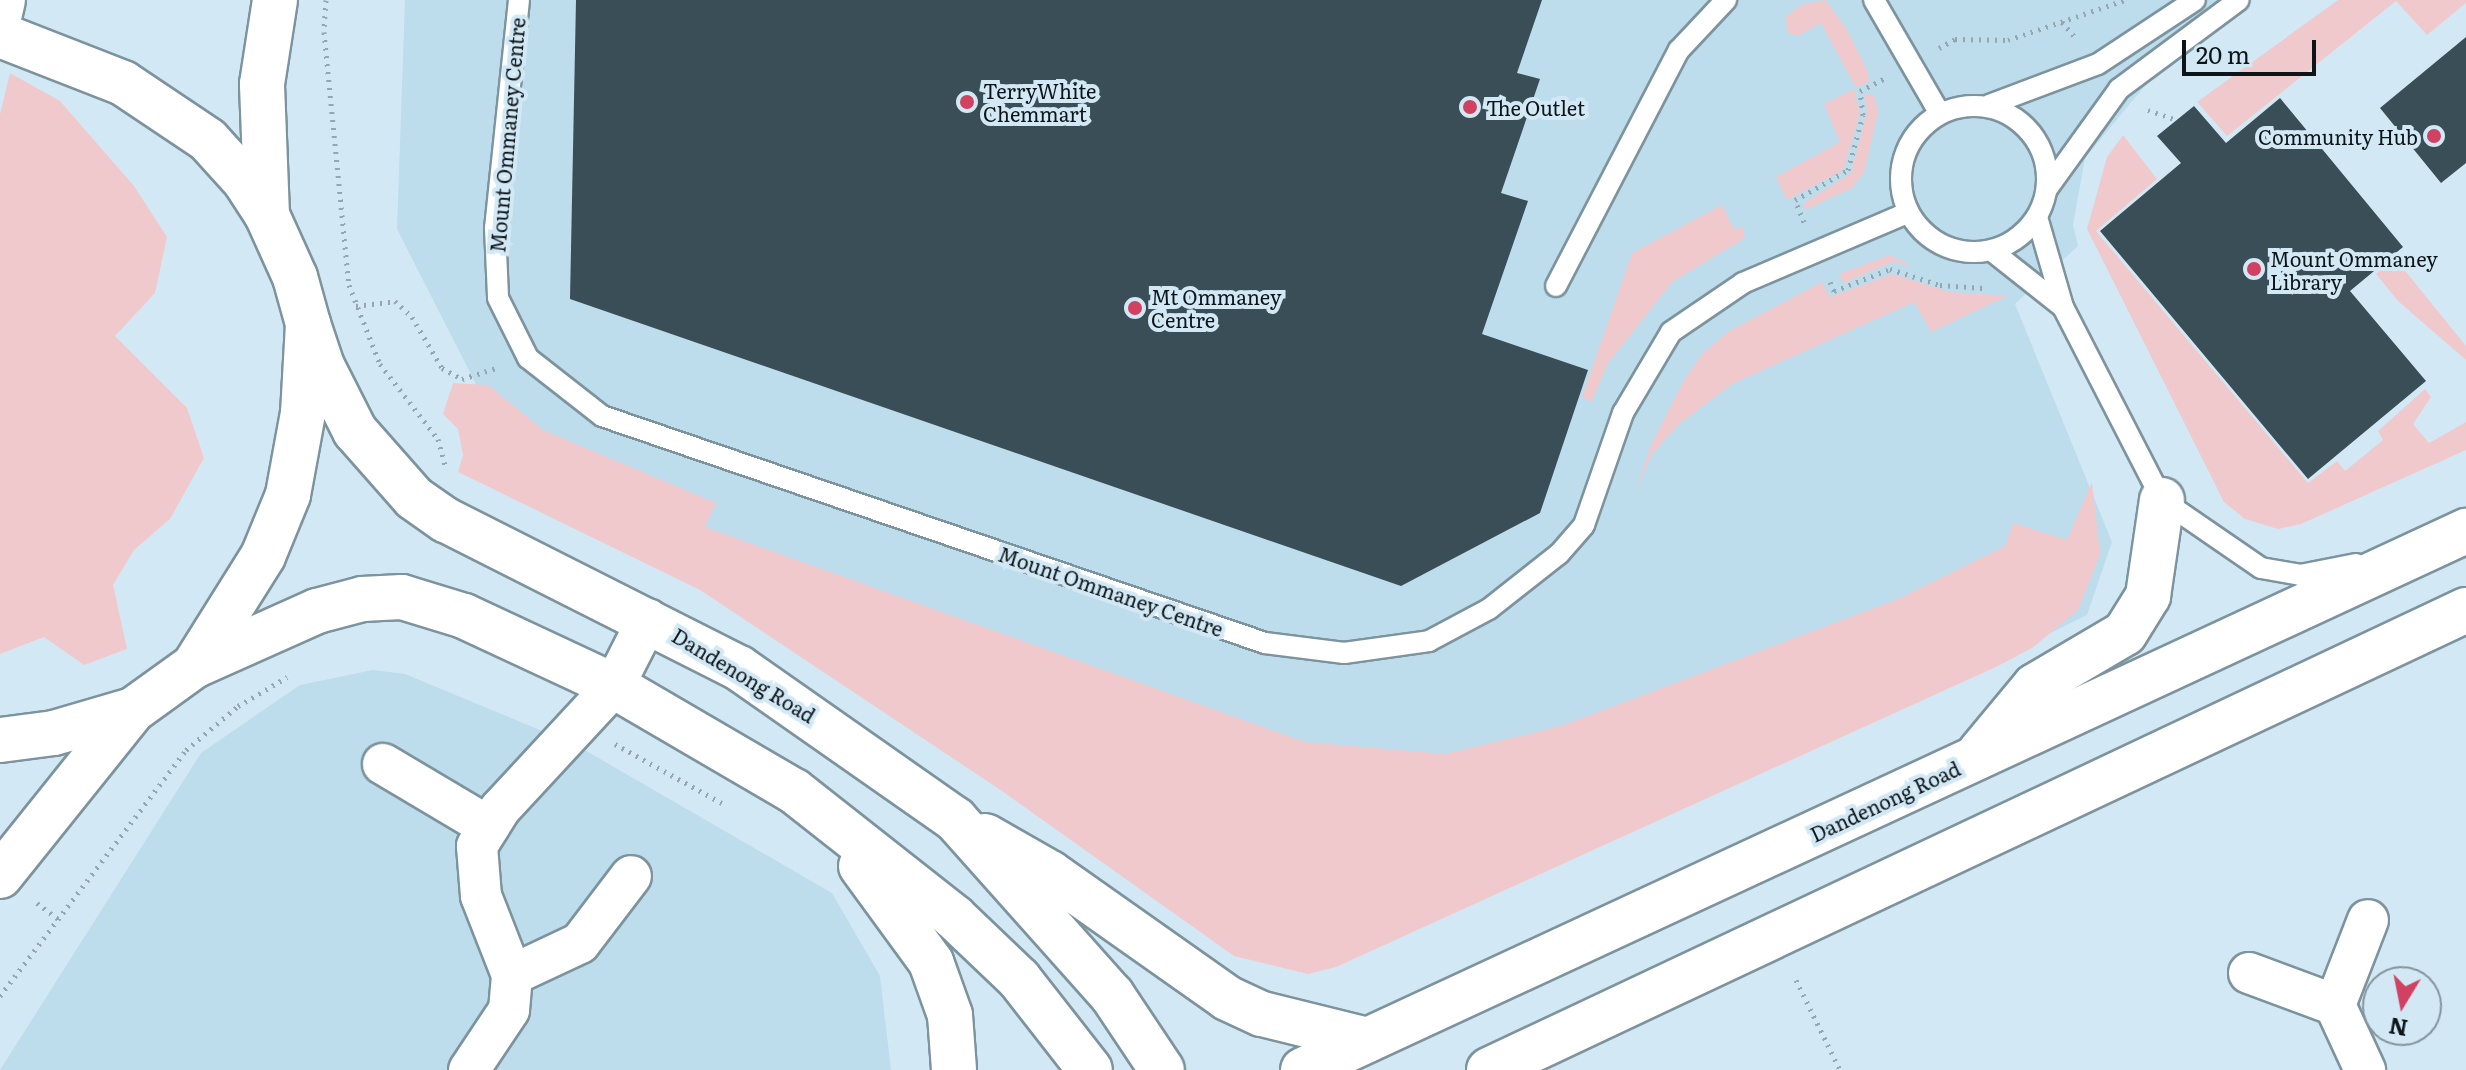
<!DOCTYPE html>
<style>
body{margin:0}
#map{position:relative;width:2466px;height:1070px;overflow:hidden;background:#d2e9f5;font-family:Literata,serif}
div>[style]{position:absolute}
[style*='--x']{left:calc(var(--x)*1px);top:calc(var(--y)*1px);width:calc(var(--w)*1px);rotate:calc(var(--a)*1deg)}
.built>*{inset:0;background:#bddcec}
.green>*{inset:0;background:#f0c9cd}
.building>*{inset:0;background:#3a4e57}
.path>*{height:5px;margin-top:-2.5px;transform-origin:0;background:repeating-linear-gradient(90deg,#94a6b0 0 2px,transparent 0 8px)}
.roads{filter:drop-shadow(2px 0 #7d939d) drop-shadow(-2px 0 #7d939d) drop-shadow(0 2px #7d939d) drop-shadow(0 -2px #7d939d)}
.lane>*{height:20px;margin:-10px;padding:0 10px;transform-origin:10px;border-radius:10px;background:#fff}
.lane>.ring{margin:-10px;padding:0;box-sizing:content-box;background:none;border:20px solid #fff;border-radius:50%}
.street>*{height:40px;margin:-20px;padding:0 20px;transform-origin:20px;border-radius:20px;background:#fff}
.secondary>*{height:44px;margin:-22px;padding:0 22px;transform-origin:22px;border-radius:22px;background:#fff}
.highway>*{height:44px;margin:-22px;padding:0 22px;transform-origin:22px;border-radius:22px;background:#fff}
.dots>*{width:22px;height:22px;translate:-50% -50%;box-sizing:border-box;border:4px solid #d2e9f5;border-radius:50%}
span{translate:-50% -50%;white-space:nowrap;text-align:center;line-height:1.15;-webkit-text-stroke:8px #d2e9f5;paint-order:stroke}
.poi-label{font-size:20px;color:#0d1519}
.left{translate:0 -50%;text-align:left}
.right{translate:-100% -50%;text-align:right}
.street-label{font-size:20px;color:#0d1519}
.north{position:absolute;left:2362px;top:966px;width:80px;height:80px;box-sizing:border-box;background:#d2e9f5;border:2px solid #83949d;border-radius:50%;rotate:190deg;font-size:22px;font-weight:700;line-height:32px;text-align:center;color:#0d1519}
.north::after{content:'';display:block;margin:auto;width:28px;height:36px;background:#d14162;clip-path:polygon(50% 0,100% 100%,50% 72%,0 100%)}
.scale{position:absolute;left:2182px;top:40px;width:134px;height:36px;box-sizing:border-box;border:4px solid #0d1519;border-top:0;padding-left:10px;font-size:24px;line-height:28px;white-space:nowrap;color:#0d1519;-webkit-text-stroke:6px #d2e9f5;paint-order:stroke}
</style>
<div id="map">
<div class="built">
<div style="clip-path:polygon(405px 0,2250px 0,2163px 64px,2085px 158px,2073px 225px,2078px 246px,2015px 304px,2112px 542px,2087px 615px,1872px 722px,1450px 909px,512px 455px,397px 229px)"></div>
<div style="clip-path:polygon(373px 670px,405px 674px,576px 745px,832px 893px,880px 976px,891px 1070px,0 1070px,201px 753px,300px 685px)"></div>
</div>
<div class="green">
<div style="clip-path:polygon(1825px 0,1846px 28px,1867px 70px,1869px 81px,1856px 88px,1821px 23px,1797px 36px,1787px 32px,1786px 16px,1803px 4px)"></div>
<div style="clip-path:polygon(2338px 0,2466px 0,2466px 3px,2427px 35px,2396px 1px,2227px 136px,2197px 102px)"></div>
<div style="clip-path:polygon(10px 73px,60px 101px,134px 186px,167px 237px,155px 293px,115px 336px,187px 408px,204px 458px,170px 519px,134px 550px,113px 585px,127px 649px,84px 665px,44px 637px,0 654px,0 114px)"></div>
<div style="clip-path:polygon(1854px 89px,1860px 113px,1843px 170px,1787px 200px,1776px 177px,1840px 142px,1824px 104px)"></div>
<div style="clip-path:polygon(1864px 94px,1874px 95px,1878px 112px,1864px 172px,1852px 188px,1805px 210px,1804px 203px,1851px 173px,1867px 111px)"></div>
<div style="clip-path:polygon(2123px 135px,2157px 179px,2096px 231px,2308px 483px,2337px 461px,2345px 471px,2383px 440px,2378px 431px,2425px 389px,2431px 397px,2413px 424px,2429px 443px,2466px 422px,2466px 450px,2301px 524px,2278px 529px,2245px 519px,2224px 502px,2087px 229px,2107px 157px)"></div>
<div style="clip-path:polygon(1722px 205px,1734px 230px,1742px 226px,1745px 238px,1672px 282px,1608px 363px,1591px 402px,1582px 397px,1632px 253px)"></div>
<div style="clip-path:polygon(1890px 255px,1912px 267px,1892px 262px,1844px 283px,1839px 274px)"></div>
<div style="clip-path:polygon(2394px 257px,2466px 346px,2466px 360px,2398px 301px,2376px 274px)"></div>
<div style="clip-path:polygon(1892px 274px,1950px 292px,2007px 296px,1931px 332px,1914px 302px,1732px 384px,1678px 425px,1652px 454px,1635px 492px,1652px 443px,1684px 380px,1703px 353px,1729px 331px,1822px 282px,1830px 297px)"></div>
<div style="clip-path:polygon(453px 383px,488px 385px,543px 430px,716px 503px,705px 527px,1305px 742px,1445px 754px,1561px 726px,1898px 599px,2005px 546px,2013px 523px,2067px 540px,2092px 482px,2100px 554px,2078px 610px,2032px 648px,1998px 666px,1336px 967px,1308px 974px,1234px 956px,1002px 791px,700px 590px,458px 472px,463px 455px,458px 429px,443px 414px)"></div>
</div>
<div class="building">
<div style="clip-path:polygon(576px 0,1542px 0,1517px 73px,1540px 79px,1501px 193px,1528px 201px,1482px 334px,1588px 370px,1540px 513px,1401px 586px,570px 299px)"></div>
<div style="clip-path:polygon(2466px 37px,2466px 163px,2441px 183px,2380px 108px)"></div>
<div style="clip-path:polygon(2280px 98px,2403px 247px,2350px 291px,2426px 381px,2308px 479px,2100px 231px,2181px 163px,2157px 136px,2194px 106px,2226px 143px)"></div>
</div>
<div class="path">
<div style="--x:326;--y:0;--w:32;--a:94"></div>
<div style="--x:324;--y:32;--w:254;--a:84.4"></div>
<div style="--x:349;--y:285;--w:85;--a:68.6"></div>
<div style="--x:380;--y:364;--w:95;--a:52.3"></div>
<div style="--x:438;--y:439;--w:28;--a:75"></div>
<div style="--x:2062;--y:22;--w:23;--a:49"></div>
<div style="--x:1939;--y:48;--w:18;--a:-29"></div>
<div style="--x:1955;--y:39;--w:53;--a:1.1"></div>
<div style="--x:2008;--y:40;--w:124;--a:-18.9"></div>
<div style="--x:2148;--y:110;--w:31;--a:19"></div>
<div style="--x:1804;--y:222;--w:24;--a:-112"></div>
<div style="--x:1795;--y:200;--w:61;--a:-29.5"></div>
<div style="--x:1848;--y:170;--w:57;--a:-74.7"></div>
<div style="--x:1863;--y:115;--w:24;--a:-97"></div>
<div style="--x:1860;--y:91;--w:28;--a:-27"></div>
<div style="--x:1830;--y:282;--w:10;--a:66"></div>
<div style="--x:1834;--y:291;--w:60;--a:-21.4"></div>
<div style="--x:1890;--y:269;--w:52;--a:17.7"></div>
<div style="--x:1940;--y:285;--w:43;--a:4"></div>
<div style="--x:356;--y:306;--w:39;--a:-7"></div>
<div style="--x:395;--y:301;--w:23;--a:43"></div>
<div style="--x:412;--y:317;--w:59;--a:59.5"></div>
<div style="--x:442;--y:368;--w:23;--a:29"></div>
<div style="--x:462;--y:379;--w:38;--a:-18"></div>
<div style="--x:615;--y:744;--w:122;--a:28.9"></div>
<div style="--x:37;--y:903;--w:26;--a:37"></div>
<div style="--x:1796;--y:980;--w:100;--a:63.9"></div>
<div style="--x:0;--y:996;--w:308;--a:-52.9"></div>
<div style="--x:186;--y:750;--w:68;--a:-40.2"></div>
<div style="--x:238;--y:706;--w:57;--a:-30.6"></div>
</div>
<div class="roads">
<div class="lane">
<div style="--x:519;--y:0;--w:229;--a:96"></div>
<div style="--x:495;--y:228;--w:70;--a:87.5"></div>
<div style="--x:498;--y:298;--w:67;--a:63.4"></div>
<div style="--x:528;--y:358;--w:94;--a:38.1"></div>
<div style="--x:602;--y:416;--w:701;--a:18.9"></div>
<div style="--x:1265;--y:643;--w:80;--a:7.2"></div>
<div style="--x:1344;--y:653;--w:86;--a:-8"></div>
<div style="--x:1429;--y:641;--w:68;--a:-28.1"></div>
<div style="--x:1489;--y:609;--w:89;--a:-38.2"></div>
<div style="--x:1559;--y:554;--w:38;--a:-49"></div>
<div style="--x:1584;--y:525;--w:119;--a:-70.8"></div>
<div style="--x:1623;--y:413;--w:94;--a:-59.3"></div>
<div style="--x:1671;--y:332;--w:87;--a:-34.2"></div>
<div style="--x:1743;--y:283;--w:176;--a:-23.1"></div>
<div style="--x:1874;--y:0;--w:129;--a:59.9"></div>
<div style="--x:1989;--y:105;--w:116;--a:-20.6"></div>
<div style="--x:2098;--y:64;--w:116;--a:-33.4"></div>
<div class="ring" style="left:1901px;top:106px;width:126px;height:126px"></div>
<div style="--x:2047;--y:189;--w:123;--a:-54.2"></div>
<div style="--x:2119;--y:89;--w:149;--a:-36.6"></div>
<div style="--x:2037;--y:217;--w:94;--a:73.9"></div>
<div style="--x:1992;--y:251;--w:90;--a:38.3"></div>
<div style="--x:2063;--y:307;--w:217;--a:62.8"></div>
<div style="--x:2162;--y:500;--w:120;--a:34.5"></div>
<div style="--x:2261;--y:568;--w:40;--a:10"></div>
<div style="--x:2300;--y:575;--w:57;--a:-11.1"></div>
<div style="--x:1556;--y:286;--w:266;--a:-62.5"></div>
<div style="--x:1679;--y:50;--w:69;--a:-46.8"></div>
</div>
<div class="street">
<div style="--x:383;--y:764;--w:123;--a:30.7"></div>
<div style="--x:2249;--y:973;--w:92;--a:20.4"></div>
<div style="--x:2335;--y:1005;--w:91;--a:-68.8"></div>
<div style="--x:512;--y:975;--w:75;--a:-25.2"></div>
<div style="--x:580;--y:943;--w:84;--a:-52.7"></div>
<div style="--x:2335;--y:1005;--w:72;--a:65.2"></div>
<div style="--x:469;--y:1070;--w:72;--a:-56.3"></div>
<div style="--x:509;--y:1010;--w:35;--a:-85"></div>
<div style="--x:512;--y:975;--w:85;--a:-111.4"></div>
<div style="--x:481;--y:896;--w:50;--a:-94.6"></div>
<div style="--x:477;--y:846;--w:44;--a:-58.1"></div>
<div style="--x:500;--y:809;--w:168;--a:-47.2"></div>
<div style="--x:614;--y:686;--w:75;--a:-63.1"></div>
</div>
<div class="secondary">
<div style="--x:0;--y:35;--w:132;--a:21.3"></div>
<div style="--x:123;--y:83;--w:102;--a:33.8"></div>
<div style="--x:208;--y:140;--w:55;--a:47.9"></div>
<div style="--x:245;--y:181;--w:40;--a:57.1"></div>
<div style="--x:267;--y:215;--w:68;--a:65.7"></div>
<div style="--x:295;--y:277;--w:49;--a:74.5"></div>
<div style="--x:308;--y:324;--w:89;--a:93.2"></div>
<div style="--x:303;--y:413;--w:83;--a:100.4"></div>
<div style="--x:288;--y:495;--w:66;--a:112.3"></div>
<div style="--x:263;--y:556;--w:130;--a:122.1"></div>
<div style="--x:194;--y:666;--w:75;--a:144.2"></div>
<div style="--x:133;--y:710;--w:82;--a:163.8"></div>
<div style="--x:54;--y:733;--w:54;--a:172.6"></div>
<div style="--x:308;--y:324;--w:44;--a:71.6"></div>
<div style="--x:322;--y:366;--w:73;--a:63.1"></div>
<div style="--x:355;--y:431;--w:89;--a:48.6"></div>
<div style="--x:414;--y:498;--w:39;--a:35"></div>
<div style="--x:446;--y:520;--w:328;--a:26.8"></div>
<div style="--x:739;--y:668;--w:264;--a:35"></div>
<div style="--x:955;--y:819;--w:236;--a:48.3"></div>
<div style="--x:1112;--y:995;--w:90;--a:56.3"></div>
<div style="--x:194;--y:666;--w:135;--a:-24.1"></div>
<div style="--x:317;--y:611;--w:47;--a:-14.9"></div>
<div style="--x:362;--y:599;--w:40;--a:-2.9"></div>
<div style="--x:402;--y:597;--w:65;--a:17"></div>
<div style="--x:464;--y:616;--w:166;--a:25"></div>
<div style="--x:614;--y:686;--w:208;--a:30.3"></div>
<div style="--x:794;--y:791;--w:204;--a:38.2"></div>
<div style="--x:954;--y:917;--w:90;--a:43.6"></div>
<div style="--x:1019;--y:979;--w:115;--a:52"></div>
<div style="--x:1980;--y:752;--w:86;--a:-50.2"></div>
<div style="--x:2035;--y:686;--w:104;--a:-30.5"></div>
<div style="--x:2125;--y:633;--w:44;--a:-58.1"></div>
<div style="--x:2148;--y:596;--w:97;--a:-81.7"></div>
<div style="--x:985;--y:836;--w:75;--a:29.6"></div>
<div style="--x:1050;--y:873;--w:217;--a:35.2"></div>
<div style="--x:1227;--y:998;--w:38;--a:25"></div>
<div style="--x:1262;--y:1014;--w:108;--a:13.9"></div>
<div style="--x:861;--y:866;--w:119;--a:53.9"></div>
<div style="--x:931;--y:962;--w:56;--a:70.3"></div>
<div style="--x:950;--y:1015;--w:55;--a:85.8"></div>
<div style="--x:1303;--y:1070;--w:1282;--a:-24.87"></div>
<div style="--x:1489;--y:1070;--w:1080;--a:-25.21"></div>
</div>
<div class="highway">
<div style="--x:0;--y:13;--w:13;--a:-77"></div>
<div style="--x:267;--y:215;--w:131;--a:-92.2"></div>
<div style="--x:262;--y:84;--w:85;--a:-81.2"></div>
<div style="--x:0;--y:876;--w:213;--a:-51.3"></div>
</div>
</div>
<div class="dots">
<div style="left:967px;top:102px;background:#d14162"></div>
<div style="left:1470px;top:107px;background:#d14162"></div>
<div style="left:2434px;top:136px;background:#d14162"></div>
<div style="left:2254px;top:269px;background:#d14162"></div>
<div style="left:1135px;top:308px;background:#d14162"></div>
</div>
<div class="poi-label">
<span class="left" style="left:983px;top:102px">TerryWhite<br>Chemmart</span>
<span class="left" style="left:1486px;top:107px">The Outlet</span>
<span class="right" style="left:2418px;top:136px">Community Hub</span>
<span class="left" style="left:2270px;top:270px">Mount Ommaney<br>Library</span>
<span class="left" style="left:1151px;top:308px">Mt Ommaney<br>Centre</span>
</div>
<div class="street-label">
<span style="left:507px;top:135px;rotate:-85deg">Mount Ommaney Centre</span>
<span style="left:1111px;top:591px;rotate:19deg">Mount Ommaney Centre</span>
<span style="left:744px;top:675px;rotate:31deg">Dandenong Road</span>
<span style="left:1885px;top:801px;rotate:-25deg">Dandenong Road</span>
</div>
<div class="north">N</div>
<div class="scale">20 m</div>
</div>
